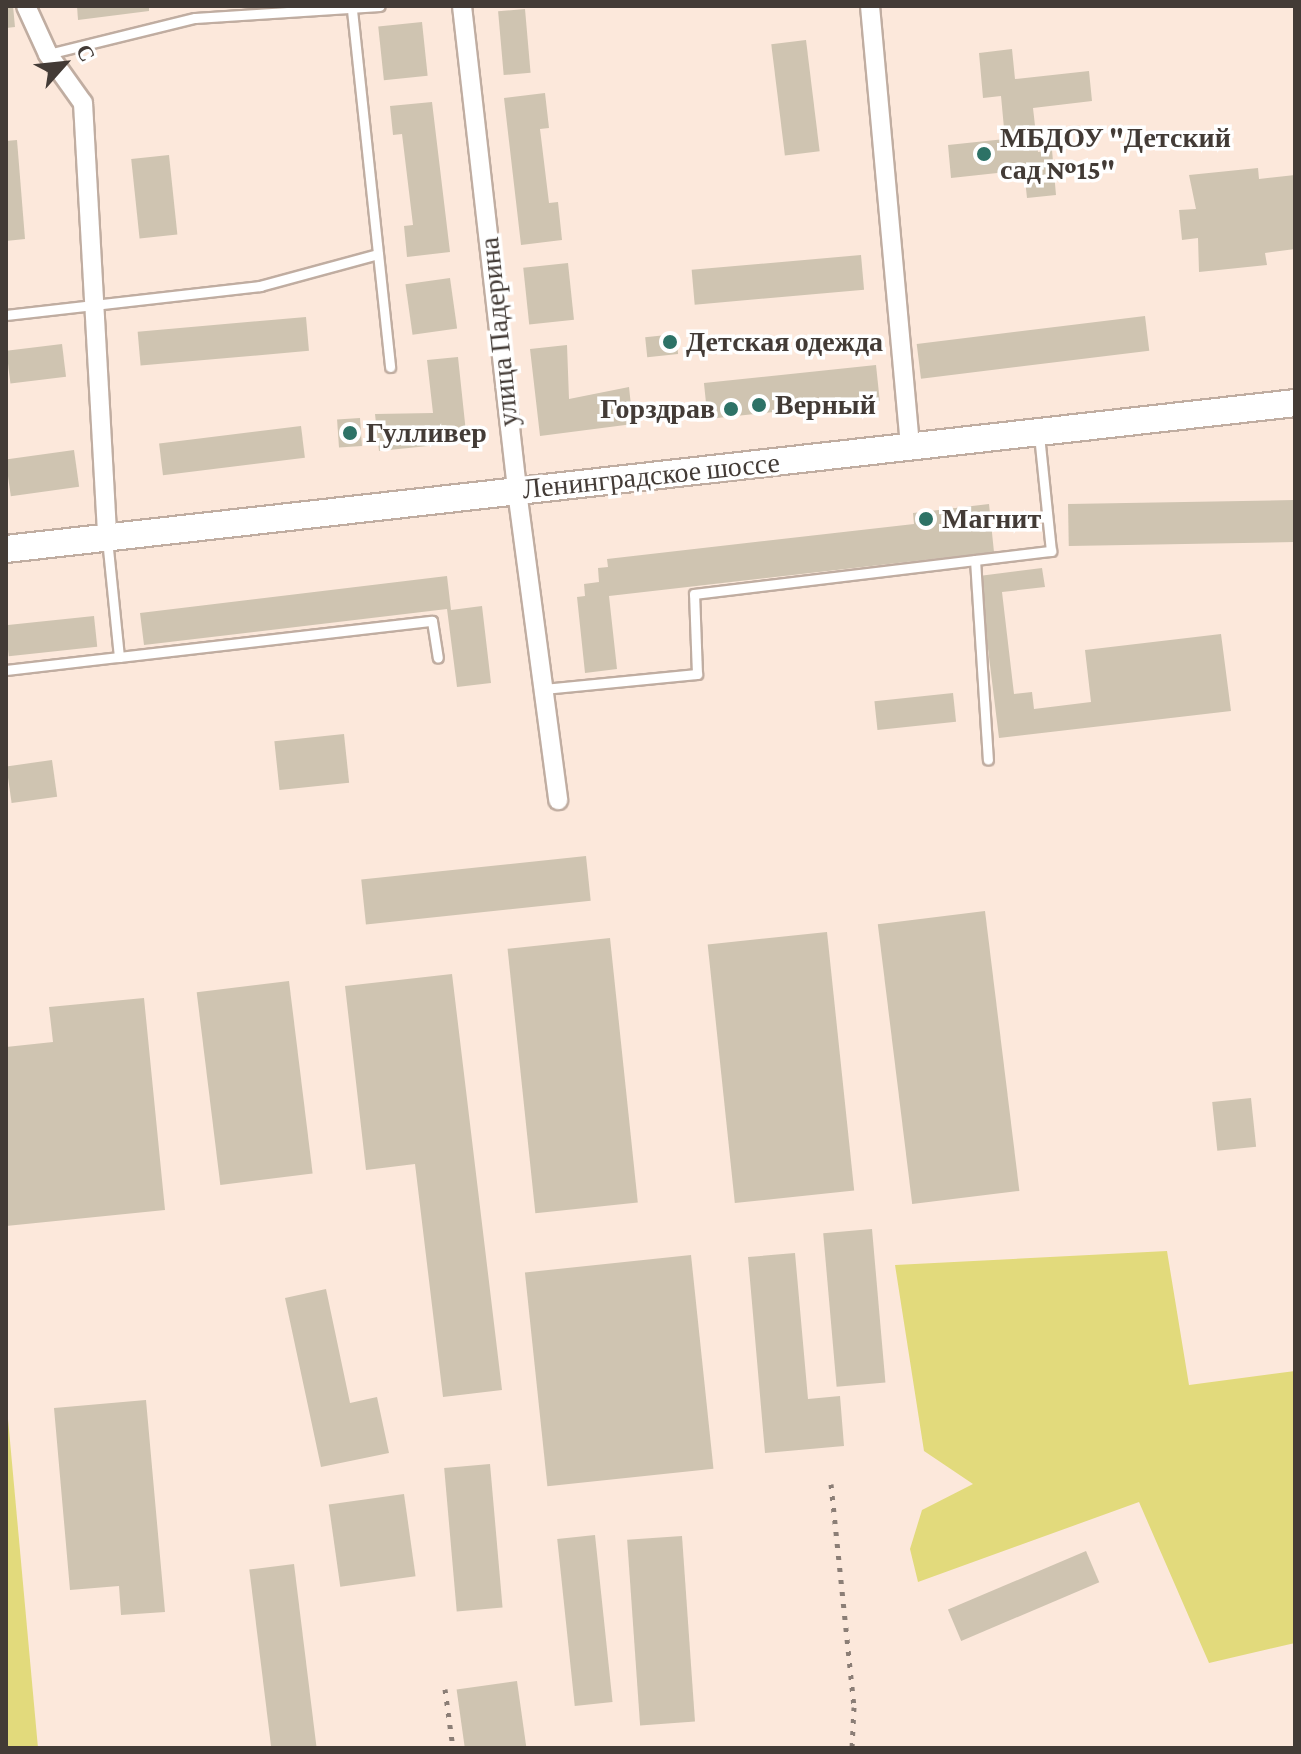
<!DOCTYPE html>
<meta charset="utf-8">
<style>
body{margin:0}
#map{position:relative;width:1301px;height:1754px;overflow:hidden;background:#fce8db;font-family:"Crimson Pro",serif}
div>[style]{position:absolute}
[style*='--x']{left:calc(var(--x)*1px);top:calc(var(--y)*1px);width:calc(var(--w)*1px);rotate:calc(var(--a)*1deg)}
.green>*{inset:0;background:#e2da7c}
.building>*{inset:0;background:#cfc4b1;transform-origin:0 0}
.roads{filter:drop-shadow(2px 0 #c0ada1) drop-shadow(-2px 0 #c0ada1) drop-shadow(0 2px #c0ada1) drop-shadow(0 -2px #c0ada1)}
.service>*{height:9px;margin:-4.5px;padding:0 4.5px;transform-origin:4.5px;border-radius:4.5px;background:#fff}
.minor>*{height:18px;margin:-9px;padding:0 9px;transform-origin:9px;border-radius:9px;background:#fff}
.secondary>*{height:26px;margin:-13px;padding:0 13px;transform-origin:13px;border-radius:13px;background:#fff}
.rail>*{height:5px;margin-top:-2.5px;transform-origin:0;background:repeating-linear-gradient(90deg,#8b7e76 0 4px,transparent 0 12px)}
.dots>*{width:22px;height:22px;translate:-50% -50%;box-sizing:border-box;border:4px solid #fff;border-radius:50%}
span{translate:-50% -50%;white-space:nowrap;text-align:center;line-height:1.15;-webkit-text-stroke:7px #fff;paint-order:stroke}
.poi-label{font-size:28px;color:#433b36;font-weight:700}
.left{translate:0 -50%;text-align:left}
.right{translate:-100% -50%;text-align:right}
.street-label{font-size:28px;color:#433b36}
.frame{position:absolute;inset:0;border:8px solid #433b36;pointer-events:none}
.north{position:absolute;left:24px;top:24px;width:80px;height:80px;-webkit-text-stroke:6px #fff;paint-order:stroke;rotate:63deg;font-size:22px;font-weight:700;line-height:32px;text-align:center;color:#433b36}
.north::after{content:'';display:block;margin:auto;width:28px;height:36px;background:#433b36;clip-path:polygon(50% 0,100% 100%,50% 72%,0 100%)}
</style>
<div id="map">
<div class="green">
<div style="clip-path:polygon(1167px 1251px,1189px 1385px,1295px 1371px,1295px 1643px,1209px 1663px,1139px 1502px,918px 1582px,910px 1549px,922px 1510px,973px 1484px,924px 1451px,895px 1265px)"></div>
<div style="clip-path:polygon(6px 1419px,8px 1419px,38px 1748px,6px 1748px)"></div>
</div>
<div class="building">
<div style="clip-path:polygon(6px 6px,13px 6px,15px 27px,6px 28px)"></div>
<div style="clip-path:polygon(77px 6px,149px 6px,149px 11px,78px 20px)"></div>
<div style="left:525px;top:9px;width:64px;height:27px;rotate:85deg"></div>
<div style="left:422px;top:22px;width:54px;height:44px;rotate:84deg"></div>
<div style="left:806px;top:40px;width:112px;height:35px;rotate:83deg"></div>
<div style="clip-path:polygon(1012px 49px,1015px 79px,1089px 71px,1092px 101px,1033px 108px,1038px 152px,1052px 150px,1056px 195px,1027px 198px,1024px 170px,951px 178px,948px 145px,1005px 139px,1001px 96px,983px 98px,979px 53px)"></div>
<div style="clip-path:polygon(545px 93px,549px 128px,540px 129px,549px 203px,558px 202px,562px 240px,521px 245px,504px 98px)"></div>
<div style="clip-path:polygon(432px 102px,450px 252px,407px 257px,404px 226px,413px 225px,402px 134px,393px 135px,390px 106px)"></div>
<div style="clip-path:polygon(17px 140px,25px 239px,6px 241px,6px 141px)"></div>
<div style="left:169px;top:155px;width:80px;height:38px;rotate:84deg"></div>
<div style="clip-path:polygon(1258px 168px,1259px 179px,1295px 175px,1295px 249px,1265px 253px,1267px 265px,1199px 272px,1198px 238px,1182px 240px,1179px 210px,1196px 209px,1189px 175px)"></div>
<div style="left:861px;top:255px;width:35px;height:170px;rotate:85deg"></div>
<div style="left:568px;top:263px;width:57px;height:45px;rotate:84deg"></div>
<div style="left:450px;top:278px;width:51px;height:45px;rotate:82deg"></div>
<div style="left:1145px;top:316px;width:35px;height:230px;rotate:83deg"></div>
<div style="left:306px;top:317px;width:34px;height:169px;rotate:85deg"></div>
<div style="left:676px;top:334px;width:20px;height:31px;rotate:84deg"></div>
<div style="left:62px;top:344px;width:33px;height:56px;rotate:83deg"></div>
<div style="clip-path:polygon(567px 345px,569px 399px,629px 387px,633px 424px,540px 436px,530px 349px)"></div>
<div style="clip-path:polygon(458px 357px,467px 442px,379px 451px,375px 414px,433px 413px,427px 360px)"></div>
<div style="left:876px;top:365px;width:36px;height:173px;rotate:84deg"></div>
<div style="left:360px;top:418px;width:28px;height:23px;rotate:86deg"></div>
<div style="left:301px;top:426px;width:32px;height:143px;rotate:83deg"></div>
<div style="left:74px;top:450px;width:37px;height:69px;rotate:82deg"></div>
<div style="left:1294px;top:500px;width:42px;height:226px;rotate:89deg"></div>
<div style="clip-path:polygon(989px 504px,994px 552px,609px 596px,617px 669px,585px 673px,577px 597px,585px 596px,584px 584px,599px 582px,598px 568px,608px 567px,607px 559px,914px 524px,913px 513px)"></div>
<div style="clip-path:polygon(1042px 568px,1045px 587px,1002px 592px,1014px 694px,1032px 692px,1034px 709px,1091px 702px,1085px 650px,1221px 634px,1231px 711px,999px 738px,979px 576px)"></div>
<div style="clip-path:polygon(447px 576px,451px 610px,482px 606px,491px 683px,457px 687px,447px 609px,144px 645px,140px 613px)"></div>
<div style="left:94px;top:616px;width:31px;height:89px;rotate:84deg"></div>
<div style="left:953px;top:693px;width:29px;height:79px;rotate:84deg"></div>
<div style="left:344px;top:734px;width:49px;height:70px;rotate:84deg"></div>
<div style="left:52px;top:760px;width:37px;height:46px;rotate:82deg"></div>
<div style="left:586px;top:856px;width:45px;height:226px;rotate:84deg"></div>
<div style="left:985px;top:911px;width:282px;height:108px;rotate:83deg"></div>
<div style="left:827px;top:932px;width:260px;height:120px;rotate:84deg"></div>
<div style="left:610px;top:938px;width:266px;height:103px;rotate:84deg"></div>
<div style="clip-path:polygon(452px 974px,502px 1390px,443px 1397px,415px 1164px,366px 1170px,345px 986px)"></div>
<div style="left:289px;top:981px;width:194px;height:93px;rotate:83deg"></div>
<div style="clip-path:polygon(144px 998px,165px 1210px,6px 1226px,6px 1047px,53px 1042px,49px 1007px)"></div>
<div style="left:1251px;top:1098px;width:49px;height:39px;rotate:84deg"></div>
<div style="left:872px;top:1229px;width:154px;height:49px;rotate:85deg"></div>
<div style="clip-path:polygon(795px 1253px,808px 1399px,840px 1396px,844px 1446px,765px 1453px,748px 1257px)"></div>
<div style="left:691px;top:1255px;width:215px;height:167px;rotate:84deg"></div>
<div style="clip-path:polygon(326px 1289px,350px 1403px,377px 1397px,389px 1453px,321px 1467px,285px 1298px)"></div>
<div style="clip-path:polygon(146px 1400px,165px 1612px,121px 1615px,119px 1586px,70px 1590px,54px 1408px)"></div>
<div style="left:490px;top:1464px;width:144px;height:46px;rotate:85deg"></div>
<div style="left:404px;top:1494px;width:83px;height:76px;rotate:82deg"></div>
<div style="left:595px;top:1535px;width:168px;height:38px;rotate:84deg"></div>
<div style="left:682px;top:1536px;width:186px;height:55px;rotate:86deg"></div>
<div style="left:1086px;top:1551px;width:34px;height:150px;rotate:67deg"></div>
<div style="left:294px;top:1564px;width:185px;height:45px;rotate:83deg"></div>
<div style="left:517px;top:1681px;width:68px;height:61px;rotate:82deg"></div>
</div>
<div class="roads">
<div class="service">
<div style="--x:352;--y:10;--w:359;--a:83.9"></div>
<div style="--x:48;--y:54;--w:151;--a:-13.8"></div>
<div style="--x:195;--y:18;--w:185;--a:-3.7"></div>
<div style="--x:6;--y:315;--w:256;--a:-6.5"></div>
<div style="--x:260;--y:286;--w:122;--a:-15.2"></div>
<div style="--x:975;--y:560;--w:200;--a:86.3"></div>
<div style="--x:119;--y:657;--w:315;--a:-6.6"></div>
<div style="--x:432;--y:621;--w:37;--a:81"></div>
<div style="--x:6;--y:670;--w:114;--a:-6.6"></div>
<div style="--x:119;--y:657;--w:119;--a:-95.8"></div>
<div style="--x:543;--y:689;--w:155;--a:-5.6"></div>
<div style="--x:697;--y:674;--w:80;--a:-92.1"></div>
<div style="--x:694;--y:594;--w:360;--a:-6.9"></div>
<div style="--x:1051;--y:551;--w:118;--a:-95.9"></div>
</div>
<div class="minor">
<div style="--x:26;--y:6;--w:53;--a:65.4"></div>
<div style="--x:48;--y:54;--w:60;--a:54.5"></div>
<div style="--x:83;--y:103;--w:435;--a:86.8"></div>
<div style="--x:462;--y:6;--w:488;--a:83.5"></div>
<div style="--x:517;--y:491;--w:312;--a:82.4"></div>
<div style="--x:870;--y:6;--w:442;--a:84.8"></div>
</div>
<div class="secondary">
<div style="--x:6;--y:549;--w:1297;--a:-6.46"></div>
</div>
</div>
<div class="rail">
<div style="--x:831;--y:1484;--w:224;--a:84.1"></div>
<div style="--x:854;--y:1707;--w:41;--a:92.8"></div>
<div style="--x:445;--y:1689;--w:60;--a:82.3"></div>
</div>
<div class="dots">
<div style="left:984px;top:154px;background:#2d7266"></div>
<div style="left:670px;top:342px;background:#2d7266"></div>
<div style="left:759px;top:405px;background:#2d7266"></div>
<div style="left:731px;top:409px;background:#2d7266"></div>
<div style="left:350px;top:433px;background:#2d7266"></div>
<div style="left:926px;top:519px;background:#2d7266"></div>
</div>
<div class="poi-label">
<span class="left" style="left:1000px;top:154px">МБДОУ "Детский<br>сад №15"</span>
<span class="left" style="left:686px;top:342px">Детская одежда</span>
<span class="left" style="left:775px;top:405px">Верный</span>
<span class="right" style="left:715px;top:409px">Горздрав</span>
<span class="left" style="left:366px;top:433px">Гулливер</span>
<span class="left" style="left:942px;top:519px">Магнит</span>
</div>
<div class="street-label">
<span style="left:499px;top:332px;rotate:-96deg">улица Падерина</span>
<span style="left:651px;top:476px;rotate:-6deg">Ленинградское шоссе</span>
</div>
<div class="frame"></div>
<div class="north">С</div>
</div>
